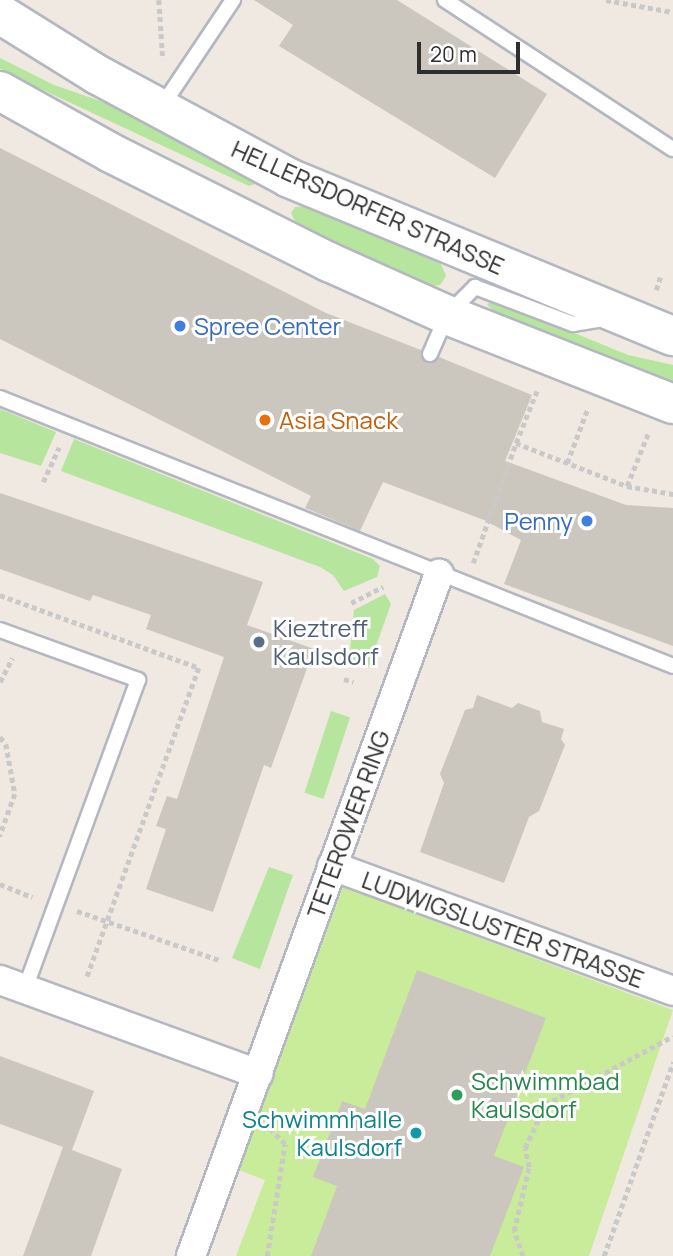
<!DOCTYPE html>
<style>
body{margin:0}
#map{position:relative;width:673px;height:1256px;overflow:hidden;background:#efe9e1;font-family:Manrope,sans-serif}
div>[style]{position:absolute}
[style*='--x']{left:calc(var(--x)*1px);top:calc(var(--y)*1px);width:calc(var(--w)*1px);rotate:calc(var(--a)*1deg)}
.green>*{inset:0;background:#b6e59e;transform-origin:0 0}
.pitch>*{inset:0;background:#c9ec9a}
.building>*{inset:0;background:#cbc7bf}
.path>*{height:4.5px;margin-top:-2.25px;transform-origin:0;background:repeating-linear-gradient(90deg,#c9c9c9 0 5px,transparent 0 8.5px)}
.roads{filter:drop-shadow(2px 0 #b4b7c1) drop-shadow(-2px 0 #b4b7c1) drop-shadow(0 2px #b4b7c1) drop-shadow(0 -2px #b4b7c1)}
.lane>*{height:14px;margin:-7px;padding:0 7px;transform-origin:7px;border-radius:7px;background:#fff}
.street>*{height:28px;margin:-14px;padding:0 14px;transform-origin:14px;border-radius:14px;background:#fff}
.secondary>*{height:38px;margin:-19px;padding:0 19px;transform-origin:19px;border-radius:19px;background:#fff}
.dots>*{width:19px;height:19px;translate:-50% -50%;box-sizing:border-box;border:4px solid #fff;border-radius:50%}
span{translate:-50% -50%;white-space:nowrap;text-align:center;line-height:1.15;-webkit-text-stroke:6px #fff;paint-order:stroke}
.street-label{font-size:24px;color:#2e2e2e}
.shop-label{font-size:24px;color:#366cbe}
.left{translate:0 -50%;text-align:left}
.right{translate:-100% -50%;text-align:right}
.food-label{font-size:24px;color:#c56008}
.service-label{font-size:24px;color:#4e5e75}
.leisure-label{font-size:24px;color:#27864d}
.culture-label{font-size:24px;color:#0d838f}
.scale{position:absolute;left:417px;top:42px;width:103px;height:32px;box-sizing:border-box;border:4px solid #2e2e2e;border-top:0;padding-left:9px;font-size:21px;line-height:24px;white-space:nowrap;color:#2e2e2e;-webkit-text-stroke:5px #fff;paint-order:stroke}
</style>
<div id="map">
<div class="green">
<div style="clip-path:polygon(0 58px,54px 85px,109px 104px,255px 179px,255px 184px,249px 186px,15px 77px,0 69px)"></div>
<div style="clip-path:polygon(309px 206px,441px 264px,446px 276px,440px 285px,431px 286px,299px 229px,291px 213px,295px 207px)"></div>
<div style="clip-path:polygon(494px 300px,628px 355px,673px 365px,673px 383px,493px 311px,487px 304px)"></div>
<div style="clip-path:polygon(0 409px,56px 432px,41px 466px,0 453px)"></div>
<div style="clip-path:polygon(74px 439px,373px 559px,380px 566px,377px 577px,344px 591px,333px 575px,320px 567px,61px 471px)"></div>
<div style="clip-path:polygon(385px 594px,391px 604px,368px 668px,349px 661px,354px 610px)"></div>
<div style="left:331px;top:711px;width:20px;height:86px;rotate:18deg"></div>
<div style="clip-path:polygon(269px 867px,293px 875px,260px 969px,232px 958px)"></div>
</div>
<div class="pitch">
<div style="clip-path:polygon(343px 887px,673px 1010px,589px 1256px,236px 1256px,265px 1180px,239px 1170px)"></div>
</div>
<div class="building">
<div style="clip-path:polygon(254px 0,397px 0,547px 94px,495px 178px,279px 46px,293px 25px)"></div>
<div style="clip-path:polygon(0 148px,326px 313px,421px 350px,426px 362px,439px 357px,532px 395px,505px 461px,626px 505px,673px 508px,673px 646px,504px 584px,521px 540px,484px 520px,383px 482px,360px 531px,305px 508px,311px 496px,0 339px)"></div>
<div style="clip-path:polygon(0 493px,263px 582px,247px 625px,314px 649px,271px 768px,264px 765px,213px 912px,146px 889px,166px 829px,156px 826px,167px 796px,177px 799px,224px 657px,146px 629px,151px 615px,93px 595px,90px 601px,0 569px)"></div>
<div style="clip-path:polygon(477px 695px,512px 708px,518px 703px,540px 711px,542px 722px,564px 729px,561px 739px,565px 745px,539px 811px,529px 817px,504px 883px,420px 852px,444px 783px,440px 774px,465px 710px,473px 708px)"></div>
<div style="clip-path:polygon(417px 970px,546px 1018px,494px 1156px,524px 1167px,490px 1256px,311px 1256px,337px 1186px,313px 1177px,342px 1101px,365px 1109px)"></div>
<div style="clip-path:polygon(0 1056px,94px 1091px,72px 1150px,122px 1169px,91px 1256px,23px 1256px,63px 1147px,0 1124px)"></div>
</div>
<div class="path">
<div style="--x:159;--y:0;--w:60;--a:86.2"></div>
<div style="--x:606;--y:0;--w:68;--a:10.2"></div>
<div style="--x:656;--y:290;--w:16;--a:-72"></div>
<div style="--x:516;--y:443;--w:59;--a:-68.2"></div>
<div style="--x:567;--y:463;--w:59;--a:-69.1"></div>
<div style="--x:43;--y:482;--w:38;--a:-65"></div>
<div style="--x:627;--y:486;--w:59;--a:-68.2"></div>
<div style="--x:473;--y:563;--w:127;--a:-70.3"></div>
<div style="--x:516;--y:443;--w:119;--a:21.2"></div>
<div style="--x:627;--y:486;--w:47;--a:9.9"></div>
<div style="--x:0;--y:595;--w:212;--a:20.1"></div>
<div style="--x:199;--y:668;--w:329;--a:109.9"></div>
<div style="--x:351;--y:603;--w:36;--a:-27"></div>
<div style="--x:344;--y:679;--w:10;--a:17"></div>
<div style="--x:0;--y:682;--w:27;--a:-63"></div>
<div style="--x:0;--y:737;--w:9;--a:49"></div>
<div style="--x:6;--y:744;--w:51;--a:79.8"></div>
<div style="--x:15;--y:794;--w:45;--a:109.7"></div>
<div style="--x:0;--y:884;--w:35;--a:22"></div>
<div style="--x:77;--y:911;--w:153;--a:19"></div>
<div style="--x:267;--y:1256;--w:113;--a:-80.9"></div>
<div style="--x:285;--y:1144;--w:21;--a:-135"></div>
<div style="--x:523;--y:1256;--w:27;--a:-110"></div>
<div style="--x:514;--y:1231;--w:66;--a:-76.8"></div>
<div style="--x:529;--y:1167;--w:19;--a:-102"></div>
<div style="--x:525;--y:1148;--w:47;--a:-65.1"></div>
<div style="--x:545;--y:1105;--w:145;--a:-28.3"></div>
<div style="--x:604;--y:1256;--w:206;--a:-70.4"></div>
</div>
<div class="roads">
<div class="lane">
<div style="--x:445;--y:0;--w:272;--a:33.2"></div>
<div style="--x:162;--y:106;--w:128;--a:-56.2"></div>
<div style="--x:430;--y:354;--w:43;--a:-66.4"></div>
<div style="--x:447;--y:315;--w:40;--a:-45"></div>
<div style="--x:475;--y:287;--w:105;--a:20.7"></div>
<div style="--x:573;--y:324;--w:31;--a:-9"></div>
<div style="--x:0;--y:398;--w:724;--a:21.71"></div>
<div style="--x:0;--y:630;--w:147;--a:19.9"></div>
<div style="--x:138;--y:680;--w:329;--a:110.1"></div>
</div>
<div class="street">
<div style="--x:332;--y:866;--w:363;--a:20.1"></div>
<div style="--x:0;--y:980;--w:275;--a:20"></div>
<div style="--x:191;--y:1256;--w:726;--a:-70.02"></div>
</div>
<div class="secondary">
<div style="--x:0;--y:14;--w:115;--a:31.9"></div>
<div style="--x:98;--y:75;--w:217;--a:28.3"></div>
<div style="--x:289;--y:178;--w:415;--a:22.4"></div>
<div style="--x:0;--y:91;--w:127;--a:29.2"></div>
<div style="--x:111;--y:153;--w:244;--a:26.6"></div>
<div style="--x:329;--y:262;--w:129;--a:24.2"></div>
<div style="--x:447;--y:315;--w:243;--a:21.5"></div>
</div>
</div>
<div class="dots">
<div style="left:180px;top:326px;background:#3f7fe0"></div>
<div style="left:265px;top:420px;background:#e8710a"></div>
<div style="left:587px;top:521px;background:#3f7fe0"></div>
<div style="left:259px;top:642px;background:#5c6f8a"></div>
<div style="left:457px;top:1095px;background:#2e9e5b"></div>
<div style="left:416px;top:1133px;background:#0f9aa8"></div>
</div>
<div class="street-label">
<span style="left:368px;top:207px;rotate:24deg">HELLERSDORFER STRASSE</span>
<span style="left:348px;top:824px;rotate:-70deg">TETEROWER RING</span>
<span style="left:503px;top:929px;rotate:20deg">LUDWIGSLUSTER STRASSE</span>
</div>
<div class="shop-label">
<span class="left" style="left:194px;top:326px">Spree Center</span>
<span class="right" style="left:573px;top:521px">Penny</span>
</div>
<div class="food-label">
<span class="left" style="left:279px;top:420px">Asia Snack</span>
</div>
<div class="service-label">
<span class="left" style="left:273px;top:642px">Kieztreff<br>Kaulsdorf</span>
</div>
<div class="leisure-label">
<span class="left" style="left:471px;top:1095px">Schwimmbad<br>Kaulsdorf</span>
</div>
<div class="culture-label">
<span class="right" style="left:402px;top:1133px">Schwimmhalle<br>Kaulsdorf</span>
</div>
<div class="scale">20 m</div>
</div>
